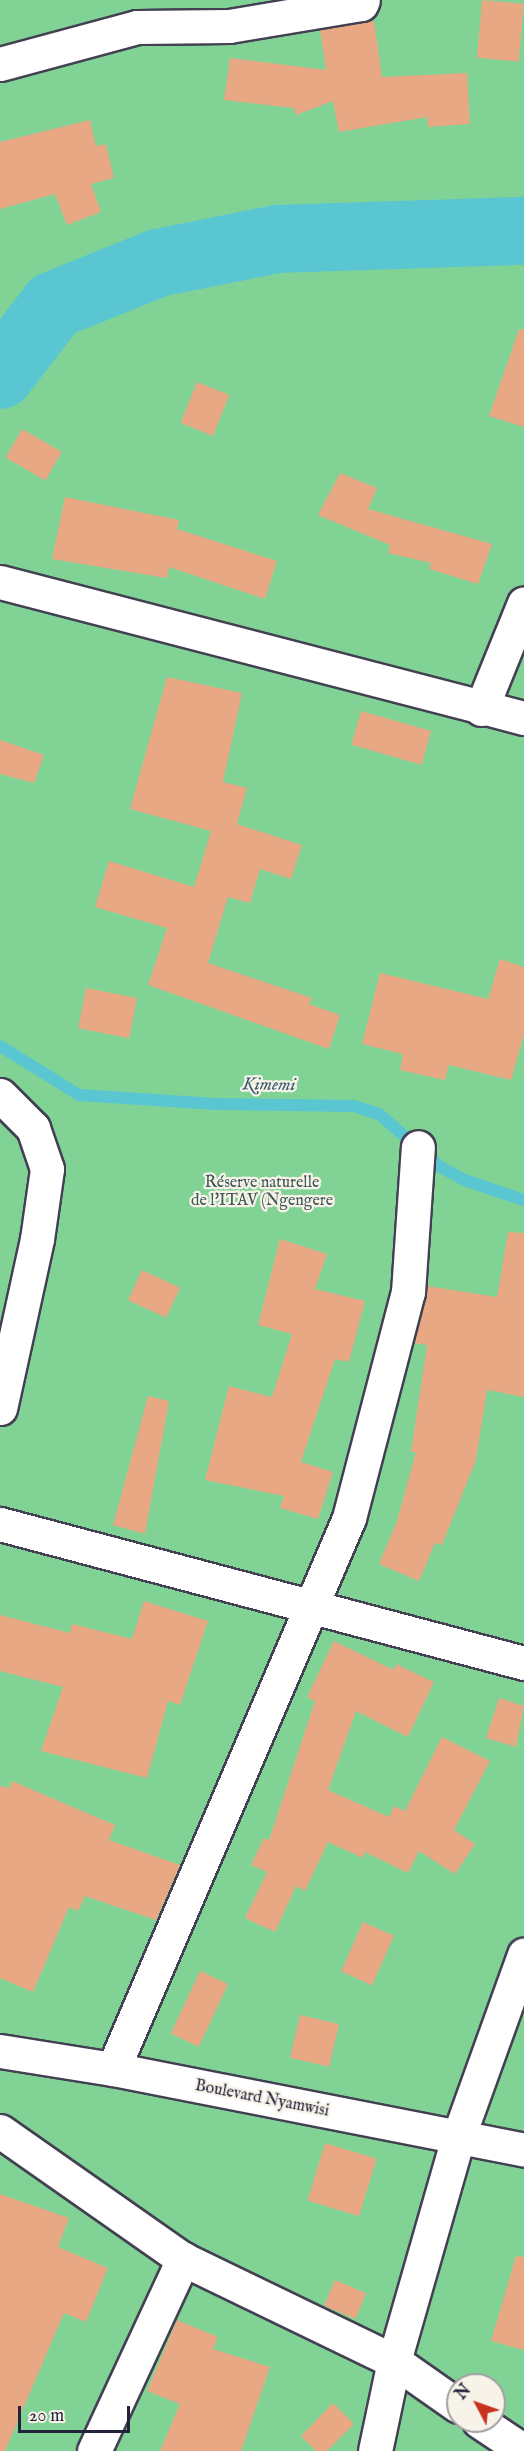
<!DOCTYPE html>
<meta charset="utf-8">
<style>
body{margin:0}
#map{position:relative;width:524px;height:2451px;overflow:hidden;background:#f5e7d3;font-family:"IM FELL English",serif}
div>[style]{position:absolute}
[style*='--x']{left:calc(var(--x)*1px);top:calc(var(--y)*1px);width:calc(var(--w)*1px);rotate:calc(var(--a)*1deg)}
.green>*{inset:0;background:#81d395}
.stream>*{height:12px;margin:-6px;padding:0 6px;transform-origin:6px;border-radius:6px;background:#5ac6d2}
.river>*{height:68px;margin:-34px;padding:0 34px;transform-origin:34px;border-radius:34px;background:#5ac6d2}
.building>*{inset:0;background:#e8a883;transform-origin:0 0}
.roads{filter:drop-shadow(2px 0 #424052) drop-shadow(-2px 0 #424052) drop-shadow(0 2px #424052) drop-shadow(0 -2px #424052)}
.minor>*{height:33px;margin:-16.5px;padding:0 16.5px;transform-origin:16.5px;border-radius:16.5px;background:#fff}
.major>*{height:33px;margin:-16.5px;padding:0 16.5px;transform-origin:16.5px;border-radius:16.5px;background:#fff}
span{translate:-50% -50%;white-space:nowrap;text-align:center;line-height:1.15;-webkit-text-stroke:4.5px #f7f3e8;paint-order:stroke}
.park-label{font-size:16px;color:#3e5756}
.street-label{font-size:16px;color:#22223b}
.water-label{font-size:18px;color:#365b70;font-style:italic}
.north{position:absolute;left:446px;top:2373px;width:60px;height:60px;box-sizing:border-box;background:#f7f3e8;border:2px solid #a29fa3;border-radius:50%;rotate:311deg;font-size:16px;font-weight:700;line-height:24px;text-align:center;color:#22223b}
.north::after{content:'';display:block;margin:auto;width:21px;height:27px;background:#c8321e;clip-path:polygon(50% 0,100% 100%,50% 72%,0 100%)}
.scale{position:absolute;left:18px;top:2406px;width:112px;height:27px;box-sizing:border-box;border:3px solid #22223b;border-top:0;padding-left:8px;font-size:18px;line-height:21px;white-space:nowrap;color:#22223b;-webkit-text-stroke:4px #f7f3e8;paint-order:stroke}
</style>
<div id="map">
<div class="green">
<div style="clip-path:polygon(evenodd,0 0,524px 0,524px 2451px,0 2451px,0 0,458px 2385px,494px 2385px,494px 2421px,458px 2421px,458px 2385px)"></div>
</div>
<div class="stream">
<div style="--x:0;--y:1046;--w:93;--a:31.8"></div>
<div style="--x:79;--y:1095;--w:137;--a:3.8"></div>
<div style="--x:216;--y:1104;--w:138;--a:0.8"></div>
<div style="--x:354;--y:1106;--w:26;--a:18"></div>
<div style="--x:379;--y:1114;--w:79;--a:40.9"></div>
<div style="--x:439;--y:1166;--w:29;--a:29"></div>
<div style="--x:464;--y:1180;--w:63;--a:18.4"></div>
</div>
<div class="river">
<div style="--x:0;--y:375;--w:88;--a:-52.4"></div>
<div style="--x:54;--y:305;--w:112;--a:-22"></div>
<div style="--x:158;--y:263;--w:121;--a:-11.4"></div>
<div style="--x:277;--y:239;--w:247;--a:-1.9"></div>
</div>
<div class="building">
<div style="left:482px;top:0;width:42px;height:58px;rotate:5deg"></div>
<div style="clip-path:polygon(374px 21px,382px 77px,467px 73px,470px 124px,428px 127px,427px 117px,339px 132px,333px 101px,296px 115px,294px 108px,224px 100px,230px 58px,326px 70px,320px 30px)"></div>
<div style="clip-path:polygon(90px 120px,96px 146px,106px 144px,114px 178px,91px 184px,101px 212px,67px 225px,55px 194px,0 209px,0 142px)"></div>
<div style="clip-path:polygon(519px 329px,524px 330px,524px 427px,489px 416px)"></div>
<div style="left:197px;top:382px;width:35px;height:44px;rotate:22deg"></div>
<div style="left:22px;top:429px;width:46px;height:33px;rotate:30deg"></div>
<div style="clip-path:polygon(340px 473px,377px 488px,368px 509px,492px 544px,478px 584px,429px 569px,431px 563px,388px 553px,390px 545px,318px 515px)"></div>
<div style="clip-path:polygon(65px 497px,179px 520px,177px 529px,277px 561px,265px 599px,169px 567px,167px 578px,52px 559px)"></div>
<div style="clip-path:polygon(167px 677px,242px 693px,223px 782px,247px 788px,237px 824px,302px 845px,291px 879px,260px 869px,250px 903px,228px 897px,208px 963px,312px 998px,309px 1004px,340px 1015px,329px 1049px,148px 985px,167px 928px,95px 907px,109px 861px,194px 887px,211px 831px,130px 809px)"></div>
<div style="left:361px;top:711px;width:73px;height:35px;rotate:16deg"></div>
<div style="clip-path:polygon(0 740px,44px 755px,34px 783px,0 774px)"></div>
<div style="clip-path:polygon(500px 959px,524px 967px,524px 1035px,511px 1080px,449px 1065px,445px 1080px,400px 1070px,403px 1054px,362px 1044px,380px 973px,488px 999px)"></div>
<div style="left:86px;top:988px;width:52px;height:41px;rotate:11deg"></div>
<div style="clip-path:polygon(508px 1232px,524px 1233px,524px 1397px,487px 1390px,476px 1460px,442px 1545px,435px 1543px,419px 1581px,379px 1564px,397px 1521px,416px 1452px,411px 1452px,427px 1345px,414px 1343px,427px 1286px,497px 1297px)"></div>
<div style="clip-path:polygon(280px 1239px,327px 1254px,315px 1289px,365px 1301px,349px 1362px,335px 1359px,301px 1462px,333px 1472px,318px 1519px,280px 1508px,284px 1496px,205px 1480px,229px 1386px,272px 1397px,292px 1334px,258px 1325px)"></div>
<div style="left:142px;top:1270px;width:42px;height:33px;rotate:25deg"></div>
<div style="clip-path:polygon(148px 1396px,169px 1401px,145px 1534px,113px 1525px)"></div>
<div style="clip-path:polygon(144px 1601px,208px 1621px,180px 1705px,168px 1701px,147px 1778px,41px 1751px,63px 1687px,0 1671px,0 1615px,70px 1633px,72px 1624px,132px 1639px)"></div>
<div style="clip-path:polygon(334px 1641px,394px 1670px,396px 1664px,434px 1682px,408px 1737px,356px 1711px,328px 1790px,389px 1817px,394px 1806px,405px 1811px,442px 1737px,490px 1761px,454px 1830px,475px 1844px,455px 1874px,419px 1851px,408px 1873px,365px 1852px,363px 1858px,328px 1842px,305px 1891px,296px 1886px,275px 1932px,245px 1918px,267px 1872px,251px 1865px,264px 1838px,269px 1840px,315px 1701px,307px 1697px)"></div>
<div style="clip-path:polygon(499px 1698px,524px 1706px,516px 1747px,486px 1738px)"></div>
<div style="clip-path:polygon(12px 1781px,115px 1825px,109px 1840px,180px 1865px,156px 1920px,85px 1896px,78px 1911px,69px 1907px,33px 1992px,0 1978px,0 1786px,9px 1788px)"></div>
<div style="left:363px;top:1922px;width:34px;height:54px;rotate:24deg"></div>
<div style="left:200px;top:1971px;width:31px;height:69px;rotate:25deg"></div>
<div style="left:300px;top:2015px;width:40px;height:44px;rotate:13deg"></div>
<div style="left:325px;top:2143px;width:54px;height:60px;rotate:17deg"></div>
<div style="clip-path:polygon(0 2194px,69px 2218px,58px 2247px,108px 2268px,86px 2322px,64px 2313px,5px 2451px,0 2451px)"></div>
<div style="clip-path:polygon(516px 2256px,524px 2257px,524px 2350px,491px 2341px)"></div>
<div style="left:335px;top:2280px;width:34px;height:28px;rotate:23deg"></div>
<div style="clip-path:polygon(177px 2320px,218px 2337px,213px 2349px,270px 2367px,241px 2451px,160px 2451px,180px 2404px,147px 2391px)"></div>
<div style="clip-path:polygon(333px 2403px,354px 2424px,327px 2451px,316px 2451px,301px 2436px)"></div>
</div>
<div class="roads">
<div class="minor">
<div style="--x:0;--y:64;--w:142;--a:-15.1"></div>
<div style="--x:137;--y:27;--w:92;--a:-0.6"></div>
<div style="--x:229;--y:26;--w:134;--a:-9.5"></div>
<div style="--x:361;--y:4;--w:4;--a:-63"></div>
<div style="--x:0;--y:582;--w:541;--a:14.55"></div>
<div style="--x:481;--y:709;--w:114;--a:-67.9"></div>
<div style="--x:0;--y:1095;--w:47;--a:45"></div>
<div style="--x:33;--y:1128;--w:43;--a:71.1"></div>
<div style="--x:47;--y:1169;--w:71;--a:98.1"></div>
<div style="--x:37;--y:1239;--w:173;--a:102.3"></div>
<div style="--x:0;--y:1524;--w:542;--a:14.86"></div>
<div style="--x:113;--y:2069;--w:599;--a:-66.81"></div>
<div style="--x:349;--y:1518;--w:234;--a:-75.4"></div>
<div style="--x:408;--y:1292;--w:145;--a:-86.1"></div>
<div style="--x:0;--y:2131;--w:223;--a:35"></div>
<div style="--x:183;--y:2259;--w:234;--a:25.8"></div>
<div style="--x:394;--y:2361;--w:78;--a:35.1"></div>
<div style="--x:479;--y:2421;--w:54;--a:33.7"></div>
<div style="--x:94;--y:2451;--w:212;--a:-65.1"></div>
<div style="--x:375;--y:2451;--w:92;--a:-78.1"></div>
<div style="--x:394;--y:2361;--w:232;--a:-74"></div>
<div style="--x:458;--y:2138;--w:195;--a:-70.2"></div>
</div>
<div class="major">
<div style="--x:0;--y:2051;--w:114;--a:9.1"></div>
<div style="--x:113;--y:2069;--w:419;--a:11.1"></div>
</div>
</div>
<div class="park-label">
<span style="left:262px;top:1192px">Réserve naturelle<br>de l'ITAV (Ngengere</span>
</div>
<div class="street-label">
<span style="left:262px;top:2099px;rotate:11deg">Boulevard Nyamwisi</span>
</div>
<div class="water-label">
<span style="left:269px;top:1086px;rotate:1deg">Kimemi</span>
</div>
<div class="north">N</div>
<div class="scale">20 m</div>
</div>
